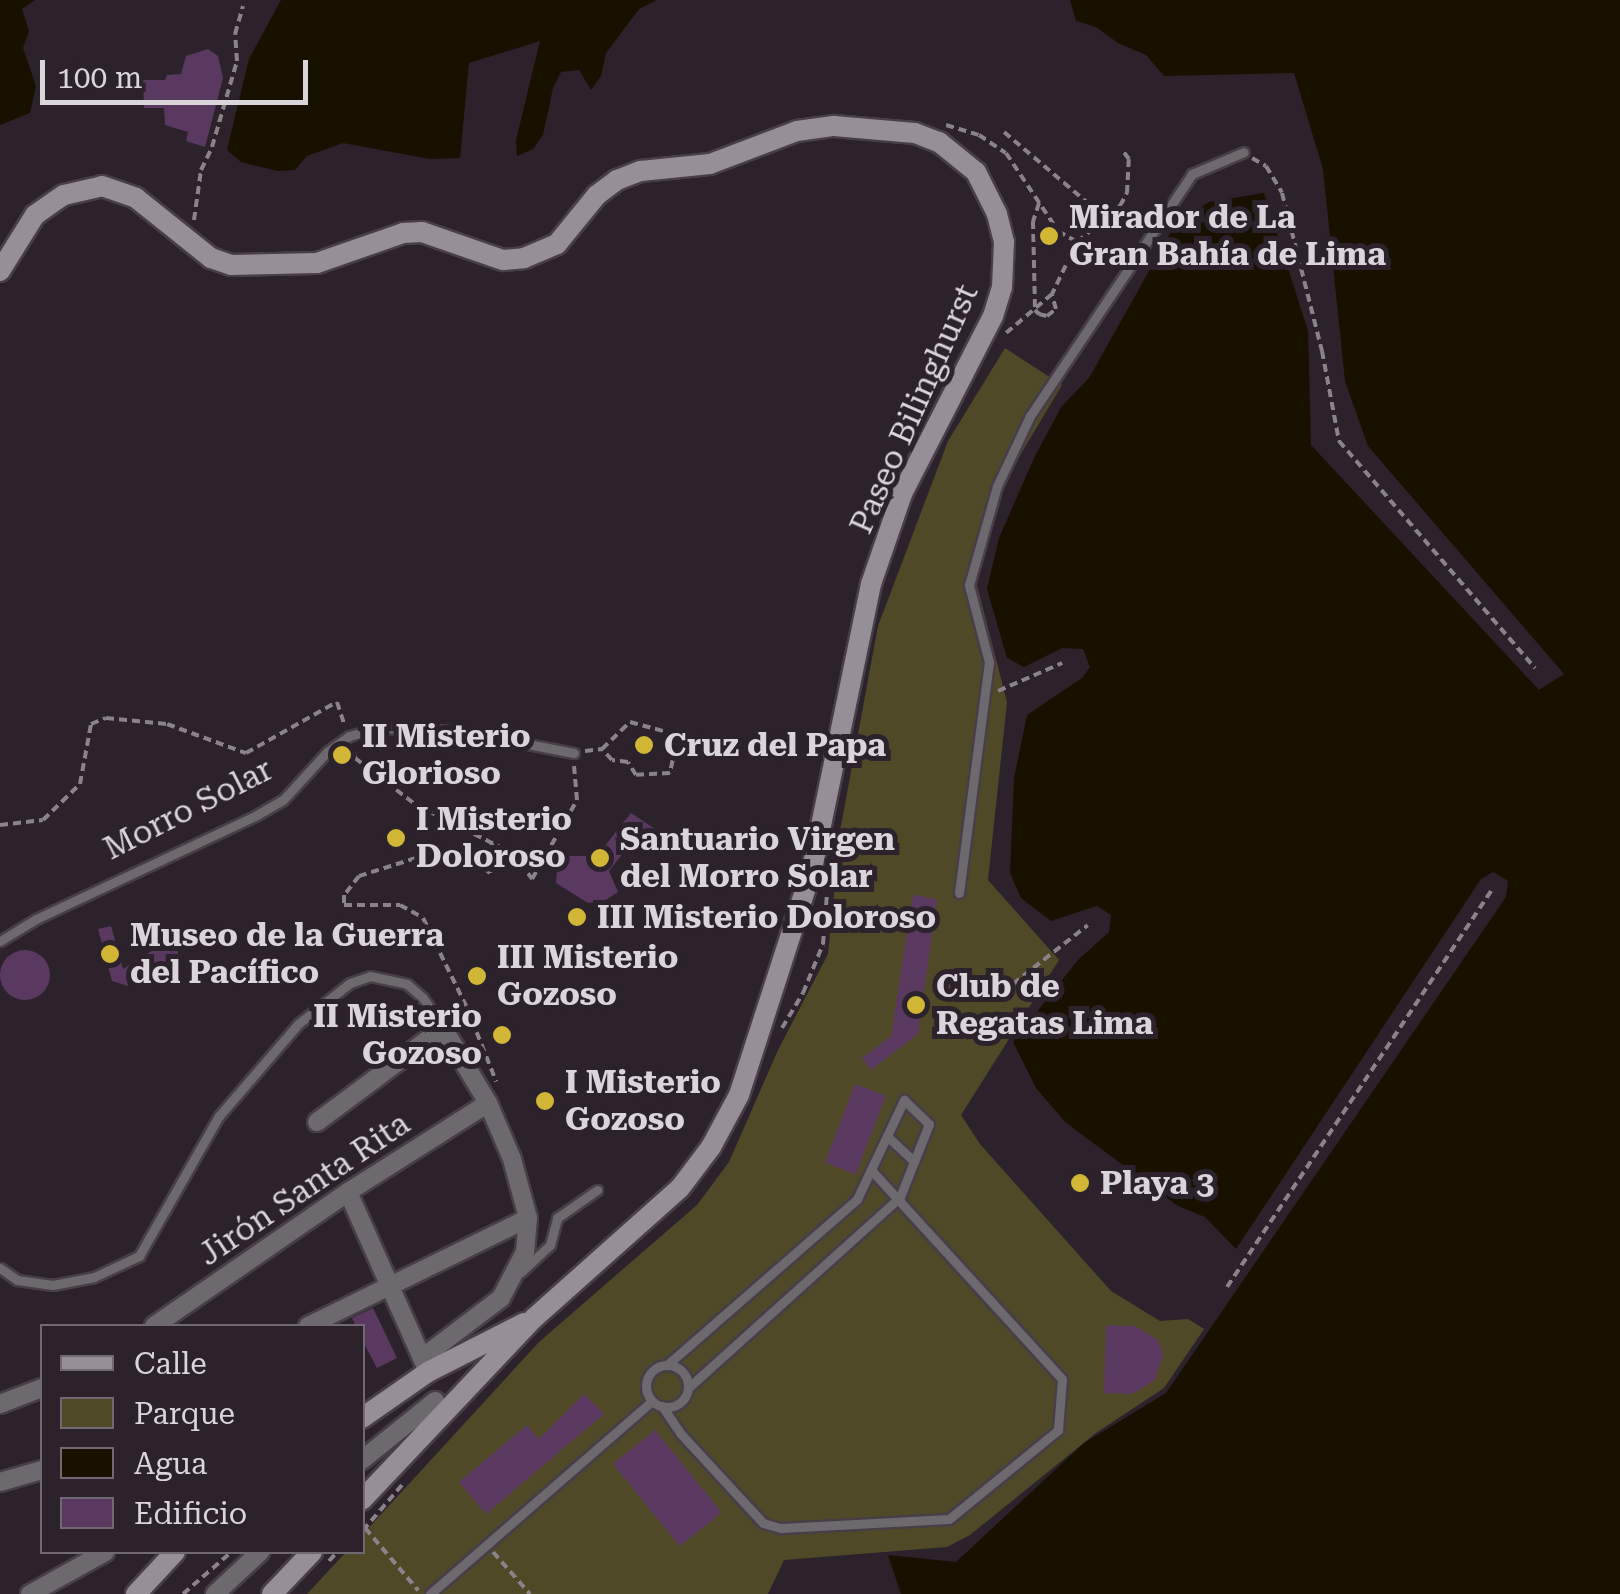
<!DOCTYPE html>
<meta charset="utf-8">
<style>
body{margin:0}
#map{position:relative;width:1620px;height:1594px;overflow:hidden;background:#2b222c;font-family:"Roboto Serif",serif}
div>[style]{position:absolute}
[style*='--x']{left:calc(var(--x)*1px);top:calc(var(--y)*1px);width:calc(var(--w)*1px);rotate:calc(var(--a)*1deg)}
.green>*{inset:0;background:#504928}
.water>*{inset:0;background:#171100}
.building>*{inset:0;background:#5a3960;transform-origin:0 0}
.round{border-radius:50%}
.path>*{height:4px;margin-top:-2px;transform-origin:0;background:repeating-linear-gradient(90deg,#8a838b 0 8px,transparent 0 13px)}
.roads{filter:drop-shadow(2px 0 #473e48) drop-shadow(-2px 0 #473e48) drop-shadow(0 2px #473e48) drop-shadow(0 -2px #473e48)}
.lane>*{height:9px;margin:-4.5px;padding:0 4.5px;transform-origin:4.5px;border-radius:4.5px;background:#6d696e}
.lane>.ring{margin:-4.5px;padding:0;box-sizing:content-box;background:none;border:9px solid #6d696e;border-radius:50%}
.street>*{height:18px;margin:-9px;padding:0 9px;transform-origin:9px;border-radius:9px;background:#6d696e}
.secondary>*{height:20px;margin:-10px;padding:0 10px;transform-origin:10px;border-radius:10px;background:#968f97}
.dots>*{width:28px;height:28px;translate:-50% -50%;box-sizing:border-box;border:5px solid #2b222c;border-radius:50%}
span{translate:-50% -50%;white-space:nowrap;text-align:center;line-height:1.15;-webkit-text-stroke:10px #2b222c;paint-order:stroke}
.poi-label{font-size:32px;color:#dad4db;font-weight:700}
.left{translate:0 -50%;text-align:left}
.right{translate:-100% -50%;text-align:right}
.street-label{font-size:32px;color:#dad4db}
.legend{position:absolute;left:40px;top:1324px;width:325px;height:230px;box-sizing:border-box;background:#2b222c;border:2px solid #716972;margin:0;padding:12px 18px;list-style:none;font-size:30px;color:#dad4db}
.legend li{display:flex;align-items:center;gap:20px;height:50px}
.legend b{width:50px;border:2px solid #716972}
.scale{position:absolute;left:40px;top:60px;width:268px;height:45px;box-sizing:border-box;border:5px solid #dad4db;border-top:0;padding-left:12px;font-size:30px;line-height:35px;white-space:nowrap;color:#dad4db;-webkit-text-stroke:8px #2b222c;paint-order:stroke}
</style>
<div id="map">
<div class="green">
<div style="clip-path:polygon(1005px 348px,1062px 385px,1007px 477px,976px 581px,1007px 702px,988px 880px,1059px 960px,961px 1115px,980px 1144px,1111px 1291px,1160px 1321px,1188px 1319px,1204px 1329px,1164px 1388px,1096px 1433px,970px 1535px,947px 1547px,784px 1560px,768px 1594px,307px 1594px,346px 1552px,362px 1552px,363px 1534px,539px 1342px,697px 1205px,729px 1162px,778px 1050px,828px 954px,840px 831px,878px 626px,948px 441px)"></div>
</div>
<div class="water">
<div style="clip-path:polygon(0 0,35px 0,22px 9px,29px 31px,23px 48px,36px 86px,30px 113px,0 125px)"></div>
<div style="clip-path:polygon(281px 0,657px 0,639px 9px,606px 53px,601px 76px,591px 90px,579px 70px,561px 72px,553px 88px,543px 135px,533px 149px,517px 156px,516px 140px,540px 41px,469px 63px,460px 158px,430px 159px,343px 143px,307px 156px,295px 170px,278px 171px,241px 162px,227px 150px,249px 59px)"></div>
<div style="clip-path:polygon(1070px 0,1620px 0,1620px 1594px,901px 1594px,888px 1555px,956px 1562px,1084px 1443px,1166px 1393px,1506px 897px,1508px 881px,1493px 872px,1481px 879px,1236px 1249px,1205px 1217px,1178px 1206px,1065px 1122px,1036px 1088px,1013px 1042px,1078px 960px,1109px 932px,1111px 915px,1097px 906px,1051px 921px,1021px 898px,1010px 873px,1014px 778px,1027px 715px,1082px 678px,1090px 667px,1083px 649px,1062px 648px,1024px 667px,1007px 658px,987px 589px,999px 538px,1035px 456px,1062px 406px,1089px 378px,1176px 223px,1209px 202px,1264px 193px,1308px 331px,1311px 445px,1539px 690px,1564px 674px,1368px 446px,1345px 381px,1323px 169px,1294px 73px,1164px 76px,1146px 55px,1118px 43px,1096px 27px,1076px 21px)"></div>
</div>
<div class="building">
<div style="clip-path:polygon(208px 49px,218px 56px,223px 78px,205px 147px,186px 141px,188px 132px,165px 125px,164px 108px,144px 108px,143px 80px,165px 80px,167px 75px,181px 74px,186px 56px)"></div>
<div style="clip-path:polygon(631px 813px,664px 835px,653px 853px,638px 843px,630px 855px,625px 851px,609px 871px,618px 892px,604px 901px,588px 903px,556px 883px,558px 856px,588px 856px,594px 848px,600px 852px)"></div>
<div style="clip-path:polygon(913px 895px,937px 899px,918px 1034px,871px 1070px,862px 1058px,891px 1036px)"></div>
<div style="clip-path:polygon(111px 926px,123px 969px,174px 937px,180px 961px,126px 977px,128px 986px,112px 981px,98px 929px)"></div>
<div class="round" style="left:0;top:950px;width:50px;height:50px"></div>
<div style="left:855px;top:1084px;width:33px;height:84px;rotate:21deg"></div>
<div style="clip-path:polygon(373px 1308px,397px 1358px,377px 1368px,362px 1340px,362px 1326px,356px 1326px,352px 1318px)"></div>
<div style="clip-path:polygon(1106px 1325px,1135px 1326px,1158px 1340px,1163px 1355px,1155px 1380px,1132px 1394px,1104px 1393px)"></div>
<div style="clip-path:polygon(584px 1394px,604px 1414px,486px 1514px,459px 1482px,527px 1425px,539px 1439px)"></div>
<div style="left:655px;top:1430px;width:106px;height:54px;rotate:51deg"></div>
</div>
<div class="path">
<div style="--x:946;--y:125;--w:34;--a:17"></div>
<div style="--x:979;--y:135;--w:32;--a:34"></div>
<div style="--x:1006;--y:153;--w:94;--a:56.3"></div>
<div style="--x:1058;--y:231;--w:22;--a:30"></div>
<div style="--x:1077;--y:242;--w:58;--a:115.7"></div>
<div style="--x:1052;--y:294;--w:60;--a:139.7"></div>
<div style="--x:1004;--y:132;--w:111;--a:40.3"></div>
<div style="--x:1089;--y:204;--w:39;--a:125"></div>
<div style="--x:1252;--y:158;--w:16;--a:30"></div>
<div style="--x:1266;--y:166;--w:31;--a:59"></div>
<div style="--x:1282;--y:193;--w:163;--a:75.8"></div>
<div style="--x:1322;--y:351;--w:92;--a:79.3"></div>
<div style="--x:1339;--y:441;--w:300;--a:49.2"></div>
<div style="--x:1039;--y:203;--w:19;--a:108"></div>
<div style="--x:1033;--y:221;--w:89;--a:88.7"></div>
<div style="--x:1035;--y:310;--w:6;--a:45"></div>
<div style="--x:1039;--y:314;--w:8;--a:14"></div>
<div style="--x:1047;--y:316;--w:11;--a:-38"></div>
<div style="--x:1056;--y:309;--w:15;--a:-106"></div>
<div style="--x:194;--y:220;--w:50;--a:-82"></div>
<div style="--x:201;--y:170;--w:25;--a:-64"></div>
<div style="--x:212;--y:147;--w:90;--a:-73.8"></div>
<div style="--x:237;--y:61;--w:27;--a:-94"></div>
<div style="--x:235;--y:34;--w:29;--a:-74"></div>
<div style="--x:1077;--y:242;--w:56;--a:-39.9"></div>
<div style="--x:1120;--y:206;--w:15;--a:-62"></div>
<div style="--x:1127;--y:193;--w:34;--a:-87"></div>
<div style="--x:1129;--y:159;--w:10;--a:-127"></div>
<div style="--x:998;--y:691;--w:70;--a:-23.6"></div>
<div style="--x:353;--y:751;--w:7;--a:74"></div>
<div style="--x:355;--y:758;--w:77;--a:37.6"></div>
<div style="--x:416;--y:805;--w:107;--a:26.6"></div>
<div style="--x:512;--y:853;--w:33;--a:52"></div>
<div style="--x:532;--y:879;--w:91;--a:-60.3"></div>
<div style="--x:577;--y:800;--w:34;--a:-95"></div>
<div style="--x:585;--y:751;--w:17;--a:-7"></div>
<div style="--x:602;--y:749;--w:39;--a:-44"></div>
<div style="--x:630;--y:722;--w:50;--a:15.2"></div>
<div style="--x:678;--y:735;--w:39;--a:102"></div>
<div style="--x:670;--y:773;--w:34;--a:177"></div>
<div style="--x:636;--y:775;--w:15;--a:-122"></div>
<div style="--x:628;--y:762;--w:16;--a:-173"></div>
<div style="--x:612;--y:760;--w:15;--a:-132"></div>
<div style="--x:0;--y:825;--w:43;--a:-6.6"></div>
<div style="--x:43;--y:820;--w:52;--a:-44.2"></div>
<div style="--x:80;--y:784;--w:61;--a:-79.6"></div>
<div style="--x:91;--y:724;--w:16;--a:-22"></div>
<div style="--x:106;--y:718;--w:61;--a:5.6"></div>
<div style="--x:167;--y:724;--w:84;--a:20.2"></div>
<div style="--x:246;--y:753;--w:104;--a:-29.3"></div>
<div style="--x:337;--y:702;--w:22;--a:72"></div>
<div style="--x:492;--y:843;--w:30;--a:94"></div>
<div style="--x:490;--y:873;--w:20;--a:-143"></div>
<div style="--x:474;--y:861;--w:25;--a:-168"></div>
<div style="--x:450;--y:856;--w:34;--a:177"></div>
<div style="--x:416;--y:858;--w:60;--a:162.5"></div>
<div style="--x:359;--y:876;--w:24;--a:128"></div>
<div style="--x:344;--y:895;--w:10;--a:90"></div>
<div style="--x:344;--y:905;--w:56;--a:0"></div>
<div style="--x:400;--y:905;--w:26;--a:29"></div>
<div style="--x:423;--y:918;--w:100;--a:63.9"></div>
<div style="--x:467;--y:1008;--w:79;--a:68.3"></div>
<div style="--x:1013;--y:984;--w:95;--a:-38.2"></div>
<div style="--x:782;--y:1028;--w:41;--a:-59"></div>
<div style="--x:803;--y:993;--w:53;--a:-67.8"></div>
<div style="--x:823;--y:944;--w:62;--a:-85.4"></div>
<div style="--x:1227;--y:1287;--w:477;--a:-56.3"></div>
<div style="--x:402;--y:1485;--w:57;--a:130.7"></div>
<div style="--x:365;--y:1528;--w:82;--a:49.5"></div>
<div style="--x:493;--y:1552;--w:56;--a:48.6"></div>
<div style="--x:329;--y:1561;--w:12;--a:-48"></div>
<div style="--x:183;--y:1594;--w:61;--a:-41"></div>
</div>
<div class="roads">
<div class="lane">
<div style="--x:959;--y:893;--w:233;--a:-82.6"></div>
<div style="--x:989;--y:662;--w:80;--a:-104.6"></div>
<div style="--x:969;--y:585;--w:103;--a:-74.2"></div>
<div style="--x:997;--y:486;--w:77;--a:-64.8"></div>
<div style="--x:1030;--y:416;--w:291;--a:-56.2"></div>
<div style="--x:1192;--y:174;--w:56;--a:-22.9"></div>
<div style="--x:0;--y:941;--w:42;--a:-31.4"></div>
<div style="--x:36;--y:919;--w:242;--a:-25.2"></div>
<div style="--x:255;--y:816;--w:32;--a:-30"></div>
<div style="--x:283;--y:800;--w:65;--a:-47.5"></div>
<div style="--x:327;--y:752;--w:27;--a:-36"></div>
<div style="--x:349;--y:736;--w:31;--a:-15"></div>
<div style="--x:379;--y:728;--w:41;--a:1.4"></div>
<div style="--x:420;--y:729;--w:46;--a:3.7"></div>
<div style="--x:466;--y:732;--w:110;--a:11"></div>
<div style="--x:888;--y:1137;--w:35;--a:43"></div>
<div style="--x:0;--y:1268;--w:21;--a:35"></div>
<div style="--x:17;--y:1280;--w:36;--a:8"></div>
<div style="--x:53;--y:1285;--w:42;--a:-11"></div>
<div style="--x:94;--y:1277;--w:50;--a:-25"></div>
<div style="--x:139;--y:1256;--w:161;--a:-60.3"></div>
<div style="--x:219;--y:1116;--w:121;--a:-49.3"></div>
<div style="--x:298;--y:1024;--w:66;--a:-38.3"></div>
<div style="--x:350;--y:983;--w:21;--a:-19"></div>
<div style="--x:370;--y:976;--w:38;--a:12"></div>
<div style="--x:407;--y:984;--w:21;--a:41"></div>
<div style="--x:423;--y:998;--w:36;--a:56"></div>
<div style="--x:521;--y:1272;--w:40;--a:-43"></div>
<div style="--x:550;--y:1245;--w:28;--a:-75"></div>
<div style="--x:557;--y:1218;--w:49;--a:-35"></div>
<div style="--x:667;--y:1365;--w:252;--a:-41.1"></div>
<div style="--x:857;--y:1199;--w:110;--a:-64.6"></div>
<div style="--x:904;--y:1100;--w:35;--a:44"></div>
<div style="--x:929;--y:1124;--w:79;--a:111.7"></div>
<div style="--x:900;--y:1197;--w:284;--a:138"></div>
<div class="ring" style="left:646px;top:1365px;width:33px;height:33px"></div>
<div style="--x:662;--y:1406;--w:32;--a:56"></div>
<div style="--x:680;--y:1433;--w:122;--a:47.3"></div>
<div style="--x:763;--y:1523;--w:19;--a:16"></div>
<div style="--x:781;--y:1528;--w:168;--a:-3.1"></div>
<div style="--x:949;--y:1519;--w:141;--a:-39.2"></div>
<div style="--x:1058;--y:1430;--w:51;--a:-85.5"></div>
<div style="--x:1062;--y:1379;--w:280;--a:-132.4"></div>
<div style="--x:430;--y:1594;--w:294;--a:-41"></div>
</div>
<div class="street">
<div style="--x:317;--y:1122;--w:157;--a:-36.7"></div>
<div style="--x:443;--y:1028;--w:87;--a:59"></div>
<div style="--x:488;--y:1103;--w:61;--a:66.8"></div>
<div style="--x:512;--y:1159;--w:61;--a:74.8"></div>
<div style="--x:528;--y:1218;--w:34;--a:95"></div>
<div style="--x:525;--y:1252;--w:52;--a:117.6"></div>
<div style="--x:501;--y:1298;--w:99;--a:142.8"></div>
<div style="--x:348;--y:1192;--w:192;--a:66"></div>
<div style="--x:154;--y:1326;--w:236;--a:-34.6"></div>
<div style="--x:348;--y:1192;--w:166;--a:-32.4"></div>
<div style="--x:308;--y:1326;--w:245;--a:-26.1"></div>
<div style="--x:0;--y:1404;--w:45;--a:-20.9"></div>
<div style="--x:362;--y:1460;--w:94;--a:-38.9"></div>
<div style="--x:0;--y:1482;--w:44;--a:-15.9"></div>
<div style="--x:30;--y:1594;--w:86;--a:-29.2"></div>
<div style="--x:215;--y:1594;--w:62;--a:-43"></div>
</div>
<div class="secondary">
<div style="--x:0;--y:271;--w:66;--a:-58"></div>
<div style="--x:35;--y:215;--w:35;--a:-35"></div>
<div style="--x:64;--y:195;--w:39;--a:-13"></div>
<div style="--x:102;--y:186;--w:36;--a:19"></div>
<div style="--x:136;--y:198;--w:96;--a:38.7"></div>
<div style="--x:211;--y:258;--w:21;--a:19"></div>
<div style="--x:231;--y:265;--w:86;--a:-1.3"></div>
<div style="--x:317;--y:263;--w:91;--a:-19.2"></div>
<div style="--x:403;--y:233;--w:19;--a:-3"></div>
<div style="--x:422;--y:232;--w:86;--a:19.1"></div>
<div style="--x:503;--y:260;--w:21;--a:-5"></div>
<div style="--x:524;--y:258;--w:36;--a:-23"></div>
<div style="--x:557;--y:244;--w:63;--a:-50.8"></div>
<div style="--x:597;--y:195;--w:25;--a:-37"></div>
<div style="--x:617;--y:180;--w:26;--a:-21"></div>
<div style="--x:641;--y:171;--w:69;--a:-5.8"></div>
<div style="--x:710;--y:164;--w:93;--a:-20.8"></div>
<div style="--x:797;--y:131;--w:37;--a:-8"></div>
<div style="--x:834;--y:126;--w:81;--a:4.9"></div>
<div style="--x:915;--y:133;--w:26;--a:21"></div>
<div style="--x:939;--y:142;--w:48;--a:39"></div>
<div style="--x:976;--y:172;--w:47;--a:63.4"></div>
<div style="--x:997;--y:214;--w:29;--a:76"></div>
<div style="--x:1004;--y:242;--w:45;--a:92.5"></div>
<div style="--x:1002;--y:287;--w:30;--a:107"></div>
<div style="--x:993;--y:316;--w:200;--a:117.1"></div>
<div style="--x:902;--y:494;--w:95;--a:109"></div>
<div style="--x:871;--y:584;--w:291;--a:101.7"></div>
<div style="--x:812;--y:869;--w:237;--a:107.9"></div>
<div style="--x:739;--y:1095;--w:59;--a:118.3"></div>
<div style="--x:711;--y:1147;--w:51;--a:127.1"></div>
<div style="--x:680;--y:1188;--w:195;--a:138.3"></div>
<div style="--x:534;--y:1318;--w:250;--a:133.4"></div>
<div style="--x:362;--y:1418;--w:80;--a:-34.9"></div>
<div style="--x:428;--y:1372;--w:108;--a:-27"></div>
<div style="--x:136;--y:1594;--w:57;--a:-47.1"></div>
<div style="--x:272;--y:1594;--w:58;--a:-46.4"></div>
</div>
</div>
<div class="dots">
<div style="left:1049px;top:236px;background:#d2b736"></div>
<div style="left:644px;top:745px;background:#d2b736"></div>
<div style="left:342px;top:755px;background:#d2b736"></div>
<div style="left:396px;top:838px;background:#d2b736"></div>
<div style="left:600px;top:858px;background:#d2b736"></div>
<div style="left:577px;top:917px;background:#d2b736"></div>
<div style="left:110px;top:954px;background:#d2b736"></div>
<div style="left:477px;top:976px;background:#d2b736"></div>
<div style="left:916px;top:1005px;background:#d2b736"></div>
<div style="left:502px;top:1035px;background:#d2b736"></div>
<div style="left:545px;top:1101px;background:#d2b736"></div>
<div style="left:1080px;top:1183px;background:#d2b736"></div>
</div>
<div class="poi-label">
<span class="left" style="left:1069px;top:236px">Mirador de La<br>Gran Bahía de Lima</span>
<span class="left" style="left:362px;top:755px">II Misterio<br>Glorioso</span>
<span class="left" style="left:664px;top:745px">Cruz del Papa</span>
<span class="left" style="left:416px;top:838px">I Misterio<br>Doloroso</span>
<span class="left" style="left:620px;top:858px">Santuario Virgen<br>del Morro Solar</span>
<span class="left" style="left:597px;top:917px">III Misterio Doloroso</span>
<span class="left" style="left:130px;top:954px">Museo de la Guerra<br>del Pacífico</span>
<span class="left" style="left:497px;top:976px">III Misterio<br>Gozoso</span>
<span class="left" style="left:936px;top:1005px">Club de<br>Regatas Lima</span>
<span class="right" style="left:482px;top:1035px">II Misterio<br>Gozoso</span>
<span class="left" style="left:565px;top:1101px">I Misterio<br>Gozoso</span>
<span class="left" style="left:1100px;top:1183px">Playa 3</span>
</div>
<div class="street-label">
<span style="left:914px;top:409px;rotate:-66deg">Paseo Bilinghurst</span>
<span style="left:188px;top:809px;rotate:-27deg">Morro Solar</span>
<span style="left:304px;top:1189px;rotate:-34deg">Jirón Santa Rita</span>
</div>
<ul class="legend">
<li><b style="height:12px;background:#968f97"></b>Calle</li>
<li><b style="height:28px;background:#504928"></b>Parque</li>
<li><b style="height:28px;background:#171100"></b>Agua</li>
<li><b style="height:28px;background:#5a3960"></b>Edificio</li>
</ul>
<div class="scale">100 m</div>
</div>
